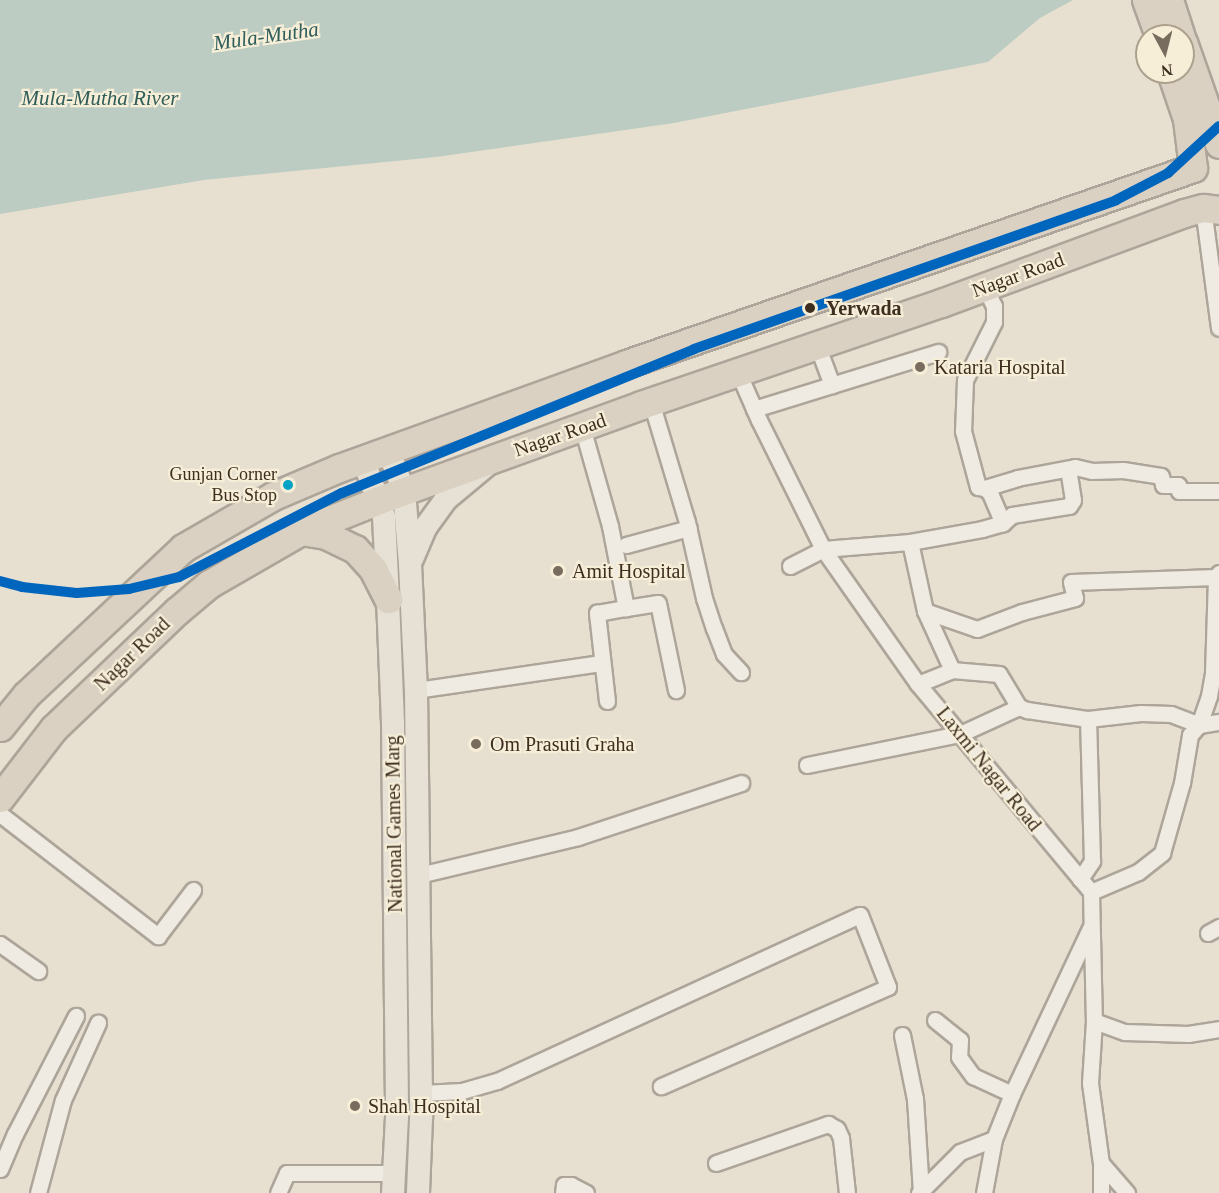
<!DOCTYPE html>
<style>
body{margin:0}
#map{position:relative;width:1219px;height:1193px;overflow:hidden;background:#e7e0d1;font-family:Georgia,serif}
div>[style]{position:absolute}
[style*='--x']{left:calc(var(--x)*1px);top:calc(var(--y)*1px);width:calc(var(--w)*1px);rotate:calc(var(--a)*1deg)}
.water>*{inset:0;background:#bcccc2}
.roads{filter:drop-shadow(2px 0 #ada599) drop-shadow(-2px 0 #ada599) drop-shadow(0 2px #ada599) drop-shadow(0 -2px #ada599)}
.street>*{height:15px;margin:-7.5px;padding:0 7.5px;transform-origin:7.5px;border-radius:7.5px;background:#efebe3}
.primary>*{height:22px;margin:-11px;padding:0 11px;transform-origin:11px;border-radius:11px;background:#e6e1d4}
.highway>*{height:27px;margin:-13.5px;padding:0 13.5px;transform-origin:13.5px;border-radius:13.5px;background:#dad1c2}
.metro-1>*{height:10px;margin:-5px;padding:0 5px;transform-origin:5px;border-radius:5px;background:#0065bd}
.dots>*{width:16px;height:16px;translate:-50% -50%;box-sizing:border-box;border:3px solid #f7eed8;border-radius:50%}
span{translate:-50% -50%;white-space:nowrap;text-align:center;line-height:1.15;-webkit-text-stroke:4.5px #f7eed8;paint-order:stroke}
.bus-label{font-size:18px;color:#3d2e20}
.right{translate:-100% -50%;text-align:right}
.street-label{font-size:20px;color:#3d2e20}
.stop-label{font-size:20px;color:#3d2e20;font-weight:700}
.left{translate:0 -50%;text-align:left}
.poi-label{font-size:20px;color:#3d2e20}
.water-label{font-size:21px;color:#2f5d5a;font-style:italic}
.north{position:absolute;left:1135px;top:24px;width:60px;height:60px;box-sizing:border-box;background:#f7eed8;border:2px solid #ada18e;border-radius:50%;rotate:173deg;font-size:16px;font-weight:700;line-height:24px;text-align:center;color:#3d2e20}
.north::after{content:'';display:block;margin:auto;width:21px;height:27px;background:#786c5e;clip-path:polygon(50% 0,100% 100%,50% 72%,0 100%)}
</style>
<div id="map">
<div class="water">
<div style="clip-path:polygon(0 0,1073px 0,1040px 18px,988px 62px,674px 123px,436px 157px,204px 180px,0 214px)"></div>
</div>
<div class="roads">
<div class="street">
<div style="--x:1203;--y:208;--w:121;--a:82.4"></div>
<div style="--x:985;--y:287;--w:21;--a:65"></div>
<div style="--x:994;--y:306;--w:16;--a:90"></div>
<div style="--x:994;--y:322;--w:65;--a:116.6"></div>
<div style="--x:965;--y:380;--w:51;--a:92.2"></div>
<div style="--x:963;--y:431;--w:58;--a:75"></div>
<div style="--x:978;--y:487;--w:7;--a:8"></div>
<div style="--x:985;--y:488;--w:7;--a:45"></div>
<div style="--x:990;--y:493;--w:33;--a:67"></div>
<div style="--x:817;--y:345;--w:43;--a:69.4"></div>
<div style="--x:738;--y:372;--w:52;--a:66.4"></div>
<div style="--x:759;--y:420;--w:144;--a:63.6"></div>
<div style="--x:823;--y:549;--w:165;--a:54.9"></div>
<div style="--x:918;--y:684;--w:271;--a:50.2"></div>
<div style="--x:1091;--y:892;--w:129;--a:88.7"></div>
<div style="--x:1094;--y:1021;--w:62;--a:93.7"></div>
<div style="--x:1090;--y:1083;--w:81;--a:82.2"></div>
<div style="--x:1101;--y:1163;--w:40;--a:49"></div>
<div style="--x:651;--y:402;--w:125;--a:73.3"></div>
<div style="--x:687;--y:522;--w:78;--a:77.4"></div>
<div style="--x:704;--y:598;--w:32;--a:72"></div>
<div style="--x:714;--y:628;--w:28;--a:69"></div>
<div style="--x:724;--y:654;--w:25;--a:47"></div>
<div style="--x:754;--y:409;--w:193;--a:-17.2"></div>
<div style="--x:582;--y:427;--w:103;--a:74.2"></div>
<div style="--x:610;--y:526;--w:84;--a:79"></div>
<div style="--x:626;--y:608;--w:32;--a:-9"></div>
<div style="--x:658;--y:603;--w:89;--a:78.3"></div>
<div style="--x:985;--y:488;--w:34;--a:-17"></div>
<div style="--x:1017;--y:478;--w:59;--a:-10.7"></div>
<div style="--x:1075;--y:467;--w:17;--a:13"></div>
<div style="--x:1092;--y:471;--w:31;--a:-2"></div>
<div style="--x:1123;--y:470;--w:38;--a:9"></div>
<div style="--x:1161;--y:476;--w:9;--a:77"></div>
<div style="--x:1163;--y:485;--w:15;--a:0"></div>
<div style="--x:1178;--y:485;--w:6;--a:81"></div>
<div style="--x:1179;--y:491;--w:40;--a:0"></div>
<div style="--x:910;--y:542;--w:71;--a:77.7"></div>
<div style="--x:925;--y:611;--w:65;--a:65.4"></div>
<div style="--x:626;--y:545;--w:65;--a:-15.1"></div>
<div style="--x:790;--y:566;--w:37;--a:-27"></div>
<div style="--x:823;--y:549;--w:87;--a:-4.6"></div>
<div style="--x:910;--y:542;--w:73;--a:-10.2"></div>
<div style="--x:982;--y:529;--w:22;--a:-16"></div>
<div style="--x:1003;--y:523;--w:12;--a:-42"></div>
<div style="--x:1012;--y:515;--w:58;--a:-9"></div>
<div style="--x:1069;--y:506;--w:7;--a:-56"></div>
<div style="--x:1073;--y:500;--w:30;--a:-99"></div>
<div style="--x:925;--y:611;--w:55;--a:19.1"></div>
<div style="--x:977;--y:629;--w:48;--a:-20.7"></div>
<div style="--x:1022;--y:612;--w:55;--a:-14.8"></div>
<div style="--x:1075;--y:598;--w:16;--a:-104"></div>
<div style="--x:1071;--y:582;--w:145;--a:-2"></div>
<div style="--x:918;--y:684;--w:37;--a:-22"></div>
<div style="--x:952;--y:670;--w:47;--a:4.9"></div>
<div style="--x:999;--y:674;--w:39;--a:59"></div>
<div style="--x:1019;--y:707;--w:9;--a:21"></div>
<div style="--x:1027;--y:710;--w:62;--a:8.4"></div>
<div style="--x:1088;--y:719;--w:53;--a:-6.5"></div>
<div style="--x:1141;--y:713;--w:30;--a:2"></div>
<div style="--x:1171;--y:714;--w:30;--a:21"></div>
<div style="--x:1199;--y:725;--w:20;--a:-9"></div>
<div style="--x:416;--y:690;--w:188;--a:-8.3"></div>
<div style="--x:607;--y:701;--w:89;--a:-96.5"></div>
<div style="--x:597;--y:613;--w:29;--a:-10"></div>
<div style="--x:807;--y:765;--w:156;--a:-11.5"></div>
<div style="--x:960;--y:734;--w:65;--a:-24.6"></div>
<div style="--x:0;--y:814;--w:200;--a:37.7"></div>
<div style="--x:158;--y:936;--w:58;--a:-52.7"></div>
<div style="--x:419;--y:875;--w:163;--a:-13.4"></div>
<div style="--x:578;--y:837;--w:172;--a:-18.3"></div>
<div style="--x:1080;--y:879;--w:22;--a:-56"></div>
<div style="--x:1092;--y:861;--w:142;--a:-91.6"></div>
<div style="--x:1091;--y:892;--w:51;--a:-23.1"></div>
<div style="--x:1138;--y:872;--w:31;--a:-38"></div>
<div style="--x:1162;--y:853;--w:73;--a:-74.1"></div>
<div style="--x:1182;--y:783;--w:49;--a:-80.5"></div>
<div style="--x:1190;--y:735;--w:13;--a:-48"></div>
<div style="--x:1199;--y:725;--w:31;--a:-71"></div>
<div style="--x:1209;--y:696;--w:23;--a:-80"></div>
<div style="--x:1213;--y:673;--w:96;--a:-88.2"></div>
<div style="--x:1216;--y:577;--w:5;--a:-53"></div>
<div style="--x:1208;--y:933;--w:13;--a:-29"></div>
<div style="--x:0;--y:944;--w:47;--a:35.4"></div>
<div style="--x:935;--y:1020;--w:32;--a:39"></div>
<div style="--x:960;--y:1040;--w:17;--a:93"></div>
<div style="--x:959;--y:1057;--w:24;--a:54"></div>
<div style="--x:973;--y:1076;--w:43;--a:24.8"></div>
<div style="--x:1094;--y:1021;--w:33;--a:20"></div>
<div style="--x:1125;--y:1032;--w:63;--a:1.8"></div>
<div style="--x:1188;--y:1034;--w:31;--a:-9"></div>
<div style="--x:902;--y:1035;--w:65;--a:78.5"></div>
<div style="--x:915;--y:1099;--w:93;--a:86.3"></div>
<div style="--x:421;--y:1093;--w:41;--a:-2.8"></div>
<div style="--x:462;--y:1091;--w:36;--a:-16"></div>
<div style="--x:497;--y:1081;--w:399;--a:-24.6"></div>
<div style="--x:860;--y:915;--w:77;--a:68.7"></div>
<div style="--x:888;--y:987;--w:248;--a:156.4"></div>
<div style="--x:716;--y:1163;--w:119;--a:-19.2"></div>
<div style="--x:828;--y:1124;--w:10;--a:29"></div>
<div style="--x:837;--y:1129;--w:10;--a:66"></div>
<div style="--x:841;--y:1138;--w:55;--a:83.8"></div>
<div style="--x:1101;--y:1163;--w:30;--a:90"></div>
<div style="--x:0;--y:1169;--w:38;--a:-67"></div>
<div style="--x:15;--y:1134;--w:133;--a:-62.7"></div>
<div style="--x:38;--y:1193;--w:96;--a:-75"></div>
<div style="--x:63;--y:1100;--w:85;--a:-65.6"></div>
<div style="--x:278;--y:1193;--w:22;--a:-66"></div>
<div style="--x:287;--y:1173;--w:107;--a:0"></div>
<div style="--x:563;--y:1193;--w:8;--a:-83"></div>
<div style="--x:564;--y:1185;--w:7;--a:0"></div>
<div style="--x:571;--y:1185;--w:17;--a:28"></div>
<div style="--x:919;--y:1193;--w:58;--a:-45"></div>
<div style="--x:960;--y:1152;--w:36;--a:-21"></div>
<div style="--x:984;--y:1193;--w:55;--a:-79.5"></div>
<div style="--x:994;--y:1139;--w:48;--a:-68.2"></div>
<div style="--x:1012;--y:1094;--w:183;--a:-64.8"></div>
</div>
<div class="primary">
<div style="--x:388;--y:450;--w:44;--a:68.7"></div>
<div style="--x:404;--y:491;--w:73;--a:85.3"></div>
<div style="--x:410;--y:564;--w:126;--a:87.3"></div>
<div style="--x:416;--y:690;--w:428;--a:89.3"></div>
<div style="--x:421;--y:1118;--w:75;--a:92.3"></div>
<div style="--x:363;--y:459;--w:62;--a:70.1"></div>
<div style="--x:384;--y:517;--w:82;--a:87.2"></div>
<div style="--x:388;--y:599;--w:125;--a:87.7"></div>
<div style="--x:393;--y:724;--w:393;--a:89.4"></div>
<div style="--x:397;--y:1117;--w:76;--a:93"></div>
<div style="--x:412;--y:559;--w:34;--a:-67"></div>
<div style="--x:425;--y:528;--w:36;--a:-54"></div>
<div style="--x:446;--y:499;--w:53;--a:-39.7"></div>
</div>
<div class="highway">
<div style="--x:1146;--y:0;--w:38;--a:70"></div>
<div style="--x:1169;--y:0;--w:38;--a:72"></div>
<div style="--x:1183;--y:42;--w:108;--a:70.6"></div>
<div style="--x:301;--y:531;--w:25;--a:9"></div>
<div style="--x:326;--y:535;--w:32;--a:26"></div>
<div style="--x:355;--y:549;--w:27;--a:48"></div>
<div style="--x:373;--y:569;--w:34;--a:63"></div>
<div style="--x:0;--y:727;--w:41;--a:-50.9"></div>
<div style="--x:26;--y:695;--w:215;--a:-43.1"></div>
<div style="--x:183;--y:548;--w:104;--a:-30"></div>
<div style="--x:273;--y:496;--w:72;--a:-23"></div>
<div style="--x:339;--y:468;--w:305;--a:-19.9"></div>
<div style="--x:626;--y:364;--w:600;--a:-19.07"></div>
<div style="--x:1193;--y:168;--w:49;--a:-97"></div>
<div style="--x:1187;--y:119;--w:50;--a:-108.8"></div>
<div style="--x:0;--y:798;--w:88;--a:-52.4"></div>
<div style="--x:54;--y:728;--w:170;--a:-43.6"></div>
<div style="--x:177;--y:611;--w:42;--a:-40.2"></div>
<div style="--x:209;--y:584;--w:106;--a:-29.9"></div>
<div style="--x:301;--y:531;--w:84;--a:-21.7"></div>
<div style="--x:379;--y:500;--w:279;--a:-19.9"></div>
<div style="--x:641;--y:405;--w:317;--a:-18.8"></div>
<div style="--x:941;--y:303;--w:259;--a:-20.3"></div>
<div style="--x:1184;--y:213;--w:20;--a:-15"></div>
<div style="--x:1203;--y:208;--w:16;--a:7"></div>
</div>
</div>
<div class="metro-1">
<div style="--x:0;--y:581;--w:23;--a:15"></div>
<div style="--x:22;--y:587;--w:55;--a:6.2"></div>
<div style="--x:77;--y:593;--w:52;--a:-4.4"></div>
<div style="--x:129;--y:589;--w:51;--a:-13.5"></div>
<div style="--x:179;--y:577;--w:183;--a:-27.3"></div>
<div style="--x:342;--y:493;--w:380;--a:-22.2"></div>
<div style="--x:694;--y:349;--w:448;--a:-19.4"></div>
<div style="--x:1116;--y:200;--w:59;--a:-27.4"></div>
<div style="--x:1168;--y:173;--w:69;--a:-42.7"></div>
</div>
<div class="dots">
<div style="left:810px;top:308px;background:#3d2e20"></div>
<div style="left:920px;top:367px;background:#786c5e"></div>
<div style="left:288px;top:485px;background:#03a3c5"></div>
<div style="left:558px;top:571px;background:#786c5e"></div>
<div style="left:476px;top:744px;background:#786c5e"></div>
<div style="left:355px;top:1106px;background:#786c5e"></div>
</div>
<div class="bus-label">
<span class="right" style="left:277px;top:485px">Gunjan Corner<br>Bus Stop</span>
</div>
<div class="street-label">
<span style="left:1018px;top:275px;rotate:-20deg">Nagar Road</span>
<span style="left:560px;top:435px;rotate:-19deg">Nagar Road</span>
<span style="left:132px;top:654px;rotate:-44deg">Nagar Road</span>
<span style="left:989px;top:769px;rotate:51deg">Laxmi Nagar Road</span>
<span style="left:394px;top:824px;rotate:-91deg">National Games Marg</span>
</div>
<div class="stop-label">
<span class="left" style="left:826px;top:308px">Yerwada</span>
</div>
<div class="poi-label">
<span class="left" style="left:934px;top:367px">Kataria Hospital</span>
<span class="left" style="left:572px;top:571px">Amit Hospital</span>
<span class="left" style="left:490px;top:744px">Om Prasuti Graha</span>
<span class="left" style="left:368px;top:1106px">Shah Hospital</span>
</div>
<div class="water-label">
<span style="left:266px;top:36px;rotate:-8deg">Mula-Mutha</span>
<span style="left:100px;top:98px">Mula-Mutha River</span>
</div>
<div class="north">N</div>
</div>
